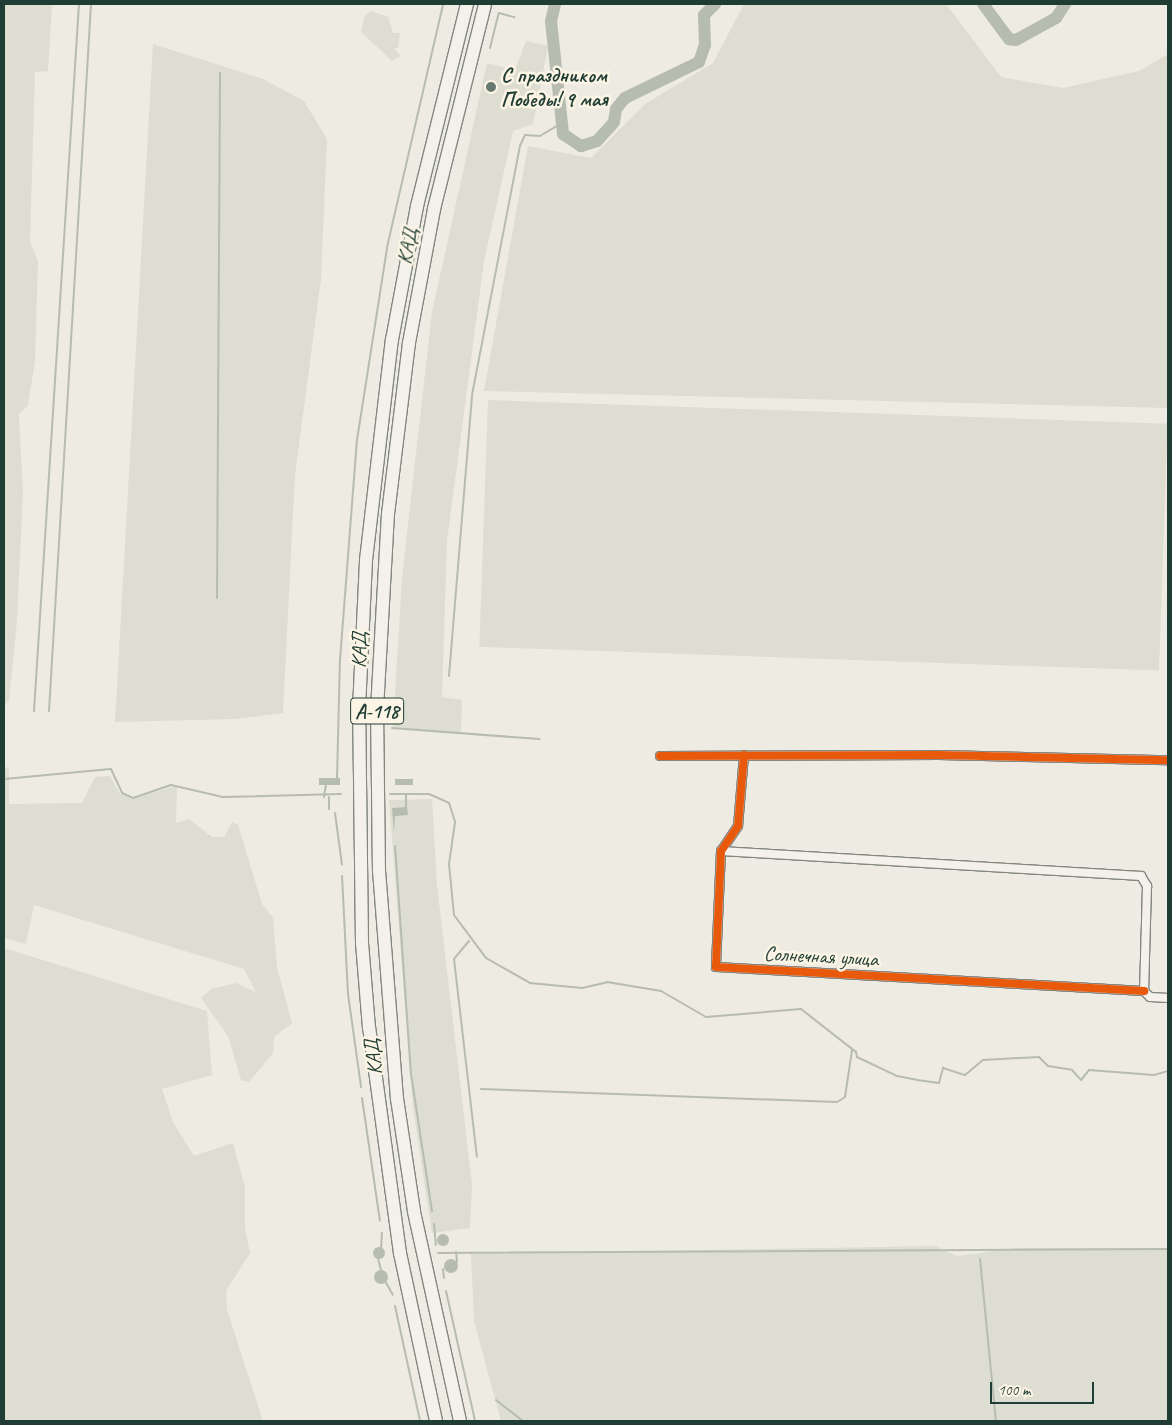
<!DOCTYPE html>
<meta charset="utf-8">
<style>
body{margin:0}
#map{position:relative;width:1172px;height:1425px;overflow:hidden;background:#eeebe3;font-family:Caveat,sans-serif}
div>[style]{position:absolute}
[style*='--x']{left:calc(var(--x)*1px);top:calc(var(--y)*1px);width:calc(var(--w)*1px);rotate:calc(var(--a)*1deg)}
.built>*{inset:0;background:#dfddd2}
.green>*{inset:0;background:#deddd1;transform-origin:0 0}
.water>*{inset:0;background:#b7bcb1;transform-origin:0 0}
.round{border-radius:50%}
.stream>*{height:2px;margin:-1px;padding:0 1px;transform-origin:1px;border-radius:1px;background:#b7bcb1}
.river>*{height:12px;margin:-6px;padding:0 6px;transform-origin:6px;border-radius:6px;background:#b7bcb1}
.roads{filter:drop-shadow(1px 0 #828681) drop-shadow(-1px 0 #828681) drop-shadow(0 1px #828681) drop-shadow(0 -1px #828681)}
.minor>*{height:8px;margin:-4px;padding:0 4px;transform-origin:4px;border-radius:4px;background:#f4f1eb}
.highway>*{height:12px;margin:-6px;padding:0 6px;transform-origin:6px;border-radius:6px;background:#f4f1eb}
.cycleway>*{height:8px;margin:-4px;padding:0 4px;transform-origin:4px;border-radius:4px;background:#e8590c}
.dots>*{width:14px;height:14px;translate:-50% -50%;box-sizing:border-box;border:2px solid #fcf5e5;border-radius:50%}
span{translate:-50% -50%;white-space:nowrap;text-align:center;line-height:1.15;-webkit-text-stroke:5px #fcf5e5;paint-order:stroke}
.shield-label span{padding:1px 4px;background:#fcf5e5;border:1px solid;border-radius:4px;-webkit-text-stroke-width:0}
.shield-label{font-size:20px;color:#1f3d34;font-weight:700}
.poi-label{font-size:21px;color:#1f3d34;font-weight:700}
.left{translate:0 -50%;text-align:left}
.street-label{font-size:21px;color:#1f3d34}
.frame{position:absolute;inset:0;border:5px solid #1f3d34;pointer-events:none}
.scale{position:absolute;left:990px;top:1382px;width:104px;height:22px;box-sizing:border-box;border:2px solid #1f3d34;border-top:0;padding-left:6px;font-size:15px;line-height:18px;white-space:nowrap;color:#1f3d34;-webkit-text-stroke:4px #fcf5e5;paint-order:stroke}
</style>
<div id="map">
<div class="built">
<div style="clip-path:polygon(4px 4px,52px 4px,48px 71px,35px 72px,30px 242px,38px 261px,35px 361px,28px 405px,19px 414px,23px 492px,17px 621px,9px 700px,4px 707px)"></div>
</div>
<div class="green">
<div style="clip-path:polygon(744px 4px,946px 4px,1001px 77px,1063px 88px,1139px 71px,1168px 54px,1168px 408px,484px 391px,528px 146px,591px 158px,645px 104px,713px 63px)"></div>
<div style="clip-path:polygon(371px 11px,388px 17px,393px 33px,400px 33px,398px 48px,394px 49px,401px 56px,392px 61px,361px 32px,364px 17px)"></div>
<div style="clip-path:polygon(526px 41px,548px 46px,533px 124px,513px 131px,484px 261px,447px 541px,442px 697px,462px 700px,461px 733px,393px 727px,402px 578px,432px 312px,487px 63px,515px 70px)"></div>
<div style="clip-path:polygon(153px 44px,263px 79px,304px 101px,327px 139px,321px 279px,295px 475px,283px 713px,235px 719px,115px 722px)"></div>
<div style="left:488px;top:400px;width:680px;height:247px;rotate:2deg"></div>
<div style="clip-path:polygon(9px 767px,9px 804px,82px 803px,95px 777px,110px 776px,120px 794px,133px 798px,177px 786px,176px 823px,189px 819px,212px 837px,224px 837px,232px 822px,238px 825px,262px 904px,273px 918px,277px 967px,292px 1023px,274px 1037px,273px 1053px,249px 1082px,241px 1080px,228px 1036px,201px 998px,211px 989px,236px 983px,256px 992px,244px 969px,34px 905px,26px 944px,4px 938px,4px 768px)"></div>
<div style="clip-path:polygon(432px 799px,437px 885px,472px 1185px,470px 1228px,432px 1233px,413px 1108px,389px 800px)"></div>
<div style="clip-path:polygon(4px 948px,207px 1011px,212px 1075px,162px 1089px,173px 1122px,194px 1156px,233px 1143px,245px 1187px,245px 1229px,250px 1253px,226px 1291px,227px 1310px,263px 1421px,4px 1421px)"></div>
<div style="clip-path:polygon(936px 1246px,957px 1256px,1016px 1248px,1168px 1248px,1168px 1421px,501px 1421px,474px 1321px,471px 1254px)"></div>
</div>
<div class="water">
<div style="left:340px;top:778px;width:7px;height:21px;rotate:90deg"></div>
<div style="left:395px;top:779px;width:18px;height:6px"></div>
<div style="clip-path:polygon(407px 807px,408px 815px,395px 816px,394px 833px,392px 808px)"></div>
<div class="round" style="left:437px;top:1234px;width:12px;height:12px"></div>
<div class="round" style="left:373px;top:1247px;width:12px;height:12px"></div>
<div class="round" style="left:444px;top:1259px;width:14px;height:14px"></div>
<div class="round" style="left:374px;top:1270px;width:14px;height:14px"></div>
</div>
<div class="stream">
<div style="--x:490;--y:48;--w:36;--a:-76"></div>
<div style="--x:499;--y:13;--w:16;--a:15"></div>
<div style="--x:217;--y:598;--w:525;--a:-89.67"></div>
<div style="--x:449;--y:676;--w:282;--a:-85.3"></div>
<div style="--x:472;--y:395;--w:254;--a:-79.1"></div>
<div style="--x:520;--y:146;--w:12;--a:-66"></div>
<div style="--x:525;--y:135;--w:15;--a:4"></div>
<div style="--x:540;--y:136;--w:27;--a:-31"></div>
<div style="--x:34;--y:711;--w:708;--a:-86.36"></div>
<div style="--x:49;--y:711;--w:708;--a:-86.6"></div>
<div style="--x:392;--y:728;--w:148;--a:4.3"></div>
<div style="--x:4;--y:779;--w:107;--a:-5.3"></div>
<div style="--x:111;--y:769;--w:26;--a:65"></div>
<div style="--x:122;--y:793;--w:12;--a:24"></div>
<div style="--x:133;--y:798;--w:40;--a:-18.9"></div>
<div style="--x:171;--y:785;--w:53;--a:13"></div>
<div style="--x:223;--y:797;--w:118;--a:-1.5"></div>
<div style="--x:337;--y:779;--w:119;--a:-88.6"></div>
<div style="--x:340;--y:660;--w:221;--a:-85.6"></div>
<div style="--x:357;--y:440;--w:199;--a:-81.1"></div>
<div style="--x:388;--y:243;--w:245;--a:-77"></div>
<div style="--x:390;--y:794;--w:39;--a:0"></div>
<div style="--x:429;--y:794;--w:22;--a:24"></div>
<div style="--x:449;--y:803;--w:20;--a:72"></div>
<div style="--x:455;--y:822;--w:42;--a:98.1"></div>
<div style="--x:449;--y:864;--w:51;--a:84.4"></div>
<div style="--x:454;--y:915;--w:54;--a:53.3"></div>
<div style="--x:486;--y:958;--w:51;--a:29.6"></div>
<div style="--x:530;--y:983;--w:52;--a:5.5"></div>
<div style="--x:582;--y:988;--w:26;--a:-13"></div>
<div style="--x:607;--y:982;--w:55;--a:9.5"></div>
<div style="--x:661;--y:991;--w:52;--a:30"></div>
<div style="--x:706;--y:1017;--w:95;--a:-4.8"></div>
<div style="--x:801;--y:1009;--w:70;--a:38"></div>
<div style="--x:856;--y:1052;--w:5;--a:79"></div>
<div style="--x:857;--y:1057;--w:44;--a:25.4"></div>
<div style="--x:897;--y:1076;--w:20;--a:11"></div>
<div style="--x:917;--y:1080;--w:22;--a:8"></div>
<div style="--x:939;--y:1083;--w:16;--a:-75"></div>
<div style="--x:943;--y:1068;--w:23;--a:18"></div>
<div style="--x:965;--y:1075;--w:23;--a:-40"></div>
<div style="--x:983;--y:1060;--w:56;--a:-3.1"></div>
<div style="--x:1039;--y:1057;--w:13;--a:45"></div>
<div style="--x:1048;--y:1066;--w:24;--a:9"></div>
<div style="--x:1072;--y:1070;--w:13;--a:48"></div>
<div style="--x:1081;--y:1080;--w:13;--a:-51"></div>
<div style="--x:1089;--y:1070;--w:65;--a:4.4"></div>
<div style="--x:1154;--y:1075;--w:15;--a:-16"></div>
<div style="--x:406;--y:794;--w:13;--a:90"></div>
<div style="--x:324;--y:797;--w:12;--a:-81"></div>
<div style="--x:329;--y:797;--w:12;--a:90"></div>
<div style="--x:335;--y:813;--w:52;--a:82.3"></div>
<div style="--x:395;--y:846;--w:229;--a:86"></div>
<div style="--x:411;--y:1074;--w:139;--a:81.3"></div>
<div style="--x:342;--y:876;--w:118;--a:87.1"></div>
<div style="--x:348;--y:994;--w:94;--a:82"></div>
<div style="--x:469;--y:941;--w:23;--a:130"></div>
<div style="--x:454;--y:959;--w:199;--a:83.4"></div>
<div style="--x:481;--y:1089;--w:356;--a:2.1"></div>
<div style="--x:837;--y:1102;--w:9;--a:-32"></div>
<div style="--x:845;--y:1097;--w:48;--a:-81.5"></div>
<div style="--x:362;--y:1098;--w:124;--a:81.7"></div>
<div style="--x:434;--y:1224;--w:21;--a:85"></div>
<div style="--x:381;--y:1250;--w:17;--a:-87"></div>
<div style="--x:456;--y:1252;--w:10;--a:84"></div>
<div style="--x:438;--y:1253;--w:730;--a:-0.31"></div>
<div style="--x:377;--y:1255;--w:20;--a:75"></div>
<div style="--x:980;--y:1259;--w:163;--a:84.4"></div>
<div style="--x:443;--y:1269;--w:9;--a:84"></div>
<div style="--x:384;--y:1279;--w:18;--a:61"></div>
<div style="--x:446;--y:1291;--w:133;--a:77.4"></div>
<div style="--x:395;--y:1306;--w:118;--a:77.7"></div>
<div style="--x:496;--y:1400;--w:34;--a:38"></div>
</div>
<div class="river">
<div style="--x:555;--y:4;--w:17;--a:103"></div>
<div style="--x:551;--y:21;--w:114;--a:83.9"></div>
<div style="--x:563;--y:134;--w:22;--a:34"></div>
<div style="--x:581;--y:146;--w:17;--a:-17"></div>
<div style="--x:597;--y:141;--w:25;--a:-48"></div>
<div style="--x:614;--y:122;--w:13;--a:-81"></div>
<div style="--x:616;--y:109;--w:14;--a:-51"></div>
<div style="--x:625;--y:98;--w:82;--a:-25.9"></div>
<div style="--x:699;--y:62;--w:18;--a:-71"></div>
<div style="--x:705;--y:45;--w:30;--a:-92"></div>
<div style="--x:704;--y:15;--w:16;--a:-45"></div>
<div style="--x:983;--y:4;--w:44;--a:53.4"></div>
<div style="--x:1009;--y:39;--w:7;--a:8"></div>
<div style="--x:1016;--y:40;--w:46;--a:-28.8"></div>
<div style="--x:1056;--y:18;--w:17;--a:-57"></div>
</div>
<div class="roads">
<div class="minor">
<div style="--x:744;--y:755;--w:71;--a:94.8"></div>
<div style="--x:738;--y:826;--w:30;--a:124"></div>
<div style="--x:721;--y:851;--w:116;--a:92.5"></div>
<div style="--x:716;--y:967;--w:429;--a:3.2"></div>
<div style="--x:660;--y:756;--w:279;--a:-0.2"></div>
<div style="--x:939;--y:755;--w:229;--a:1.3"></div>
<div style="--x:721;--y:851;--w:421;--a:3.4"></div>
<div style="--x:1141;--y:876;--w:12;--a:59"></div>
<div style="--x:1147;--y:886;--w:105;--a:91.6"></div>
<div style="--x:1144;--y:991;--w:8;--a:45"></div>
<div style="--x:1150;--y:997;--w:18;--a:3"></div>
</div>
<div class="highway">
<div style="--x:436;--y:1421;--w:172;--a:-102.1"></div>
<div style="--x:400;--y:1253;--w:227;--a:-97.8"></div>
<div style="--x:369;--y:1028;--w:85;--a:-94.7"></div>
<div style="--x:362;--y:943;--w:234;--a:-90.7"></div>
<div style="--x:359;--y:709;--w:149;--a:-87.3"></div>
<div style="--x:366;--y:560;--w:222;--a:-83.3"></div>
<div style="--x:392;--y:340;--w:136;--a:-79.4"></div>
<div style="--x:417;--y:206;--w:208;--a:-76.1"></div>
<div style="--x:460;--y:1421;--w:215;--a:-102.4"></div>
<div style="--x:414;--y:1211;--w:113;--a:-98.6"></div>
<div style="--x:397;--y:1099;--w:228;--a:-94.5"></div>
<div style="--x:379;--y:872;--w:162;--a:-90.7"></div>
<div style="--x:377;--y:710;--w:196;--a:-86.8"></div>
<div style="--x:388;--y:514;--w:172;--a:-83"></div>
<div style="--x:409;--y:343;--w:136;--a:-79.4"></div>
<div style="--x:434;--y:209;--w:211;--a:-76"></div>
</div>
</div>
<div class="cycleway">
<div style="--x:744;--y:755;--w:71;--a:94.8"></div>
<div style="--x:738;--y:826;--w:30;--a:124"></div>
<div style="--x:721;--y:851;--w:116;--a:92.5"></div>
<div style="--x:716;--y:967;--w:429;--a:3.2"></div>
<div style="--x:660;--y:756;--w:279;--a:-0.2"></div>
<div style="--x:939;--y:755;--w:229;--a:1.3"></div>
</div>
<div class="dots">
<div style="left:491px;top:87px;background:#677a71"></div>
</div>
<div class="shield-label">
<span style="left:377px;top:711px">А-118</span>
</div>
<div class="poi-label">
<span class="left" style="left:501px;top:87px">С праздником<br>Победы! 9 мая</span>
</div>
<div class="street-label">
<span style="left:407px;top:246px;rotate:-79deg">КАД</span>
<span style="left:359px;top:650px;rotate:-88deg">КАД</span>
<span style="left:821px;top:956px;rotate:3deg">Солнечная улица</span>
<span style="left:373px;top:1057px;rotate:-96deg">КАД</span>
</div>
<div class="frame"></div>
<div class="scale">100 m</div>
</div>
